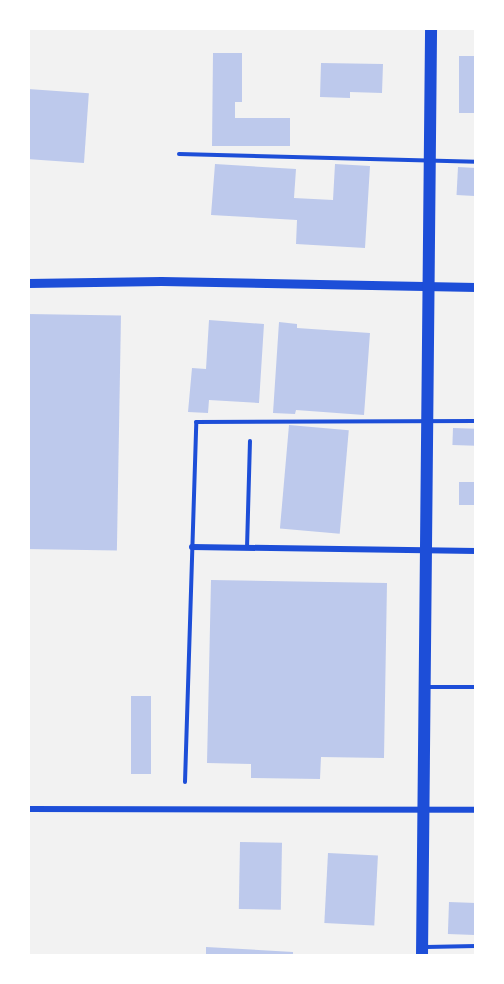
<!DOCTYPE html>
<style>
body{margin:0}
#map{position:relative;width:504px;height:984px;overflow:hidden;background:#f2f2f2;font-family:"DejaVu Sans",sans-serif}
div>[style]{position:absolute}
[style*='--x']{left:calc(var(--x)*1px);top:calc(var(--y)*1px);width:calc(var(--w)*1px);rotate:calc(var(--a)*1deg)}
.building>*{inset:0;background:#bdc9ec;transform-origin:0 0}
.service>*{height:4px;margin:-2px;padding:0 2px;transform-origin:2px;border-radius:2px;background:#1d4ed8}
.minor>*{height:6px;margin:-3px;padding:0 3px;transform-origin:3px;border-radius:3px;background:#1d4ed8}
.tertiary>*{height:9px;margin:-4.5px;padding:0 4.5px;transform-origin:4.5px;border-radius:4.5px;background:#1d4ed8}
.primary>*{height:12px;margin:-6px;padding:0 6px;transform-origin:6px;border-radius:6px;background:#1d4ed8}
span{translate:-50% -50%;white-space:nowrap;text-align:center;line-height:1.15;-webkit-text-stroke:4.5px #fff;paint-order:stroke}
.frame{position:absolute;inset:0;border:30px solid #fff;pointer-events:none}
</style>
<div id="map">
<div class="building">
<div style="clip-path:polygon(213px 53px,242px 53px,242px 102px,235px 102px,235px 118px,290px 118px,290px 146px,212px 146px)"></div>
<div style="left:459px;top:56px;width:17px;height:57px"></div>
<div style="clip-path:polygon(321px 63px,383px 64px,382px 93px,350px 92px,350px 98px,320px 97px)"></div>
<div style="left:28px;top:89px;width:61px;height:70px;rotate:4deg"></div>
<div style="clip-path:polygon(215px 164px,296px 169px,294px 198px,333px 200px,335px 164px,370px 166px,365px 248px,296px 244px,297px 220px,211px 215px)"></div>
<div style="left:458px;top:167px;width:18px;height:28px;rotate:3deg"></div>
<div style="left:28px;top:314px;width:93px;height:235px;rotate:1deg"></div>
<div style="clip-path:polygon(209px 320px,264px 324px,259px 403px,209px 400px,208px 413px,188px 412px,192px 368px,206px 369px)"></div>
<div style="clip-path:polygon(279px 322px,297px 324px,297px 328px,370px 333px,364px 415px,296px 410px,295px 414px,273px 413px)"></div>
<div style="left:289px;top:425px;width:60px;height:104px;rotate:5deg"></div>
<div style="left:453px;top:428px;width:23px;height:17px;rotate:2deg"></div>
<div style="left:459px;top:482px;width:17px;height:23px"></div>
<div style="clip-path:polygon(211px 580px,387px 583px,384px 758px,321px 757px,320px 779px,251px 778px,251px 764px,207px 763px)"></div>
<div style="left:131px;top:696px;width:20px;height:78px"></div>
<div style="left:240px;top:842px;width:42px;height:67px;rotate:1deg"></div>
<div style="left:328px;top:853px;width:50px;height:70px;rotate:3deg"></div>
<div style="left:449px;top:902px;width:27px;height:32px;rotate:2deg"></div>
<div style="clip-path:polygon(206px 947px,293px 952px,293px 956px,206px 956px)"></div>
</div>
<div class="service">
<div style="--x:179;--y:154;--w:297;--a:1.5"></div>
<div style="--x:247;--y:548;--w:107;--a:-88.4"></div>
<div style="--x:425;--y:687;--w:51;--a:0"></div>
<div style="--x:185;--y:782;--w:360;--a:-88.2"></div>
<div style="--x:196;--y:422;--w:280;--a:-0.2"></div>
<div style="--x:426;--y:947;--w:50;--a:-1.1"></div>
</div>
<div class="minor">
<div style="--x:192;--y:547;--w:284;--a:0.8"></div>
<div style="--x:28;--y:809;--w:448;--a:0.1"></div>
</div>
<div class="tertiary">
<div style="--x:28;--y:283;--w:133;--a:-0.9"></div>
<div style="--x:161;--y:281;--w:315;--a:1.1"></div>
</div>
<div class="primary">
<div style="--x:422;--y:956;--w:928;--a:-89.44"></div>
</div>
<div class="frame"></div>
</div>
